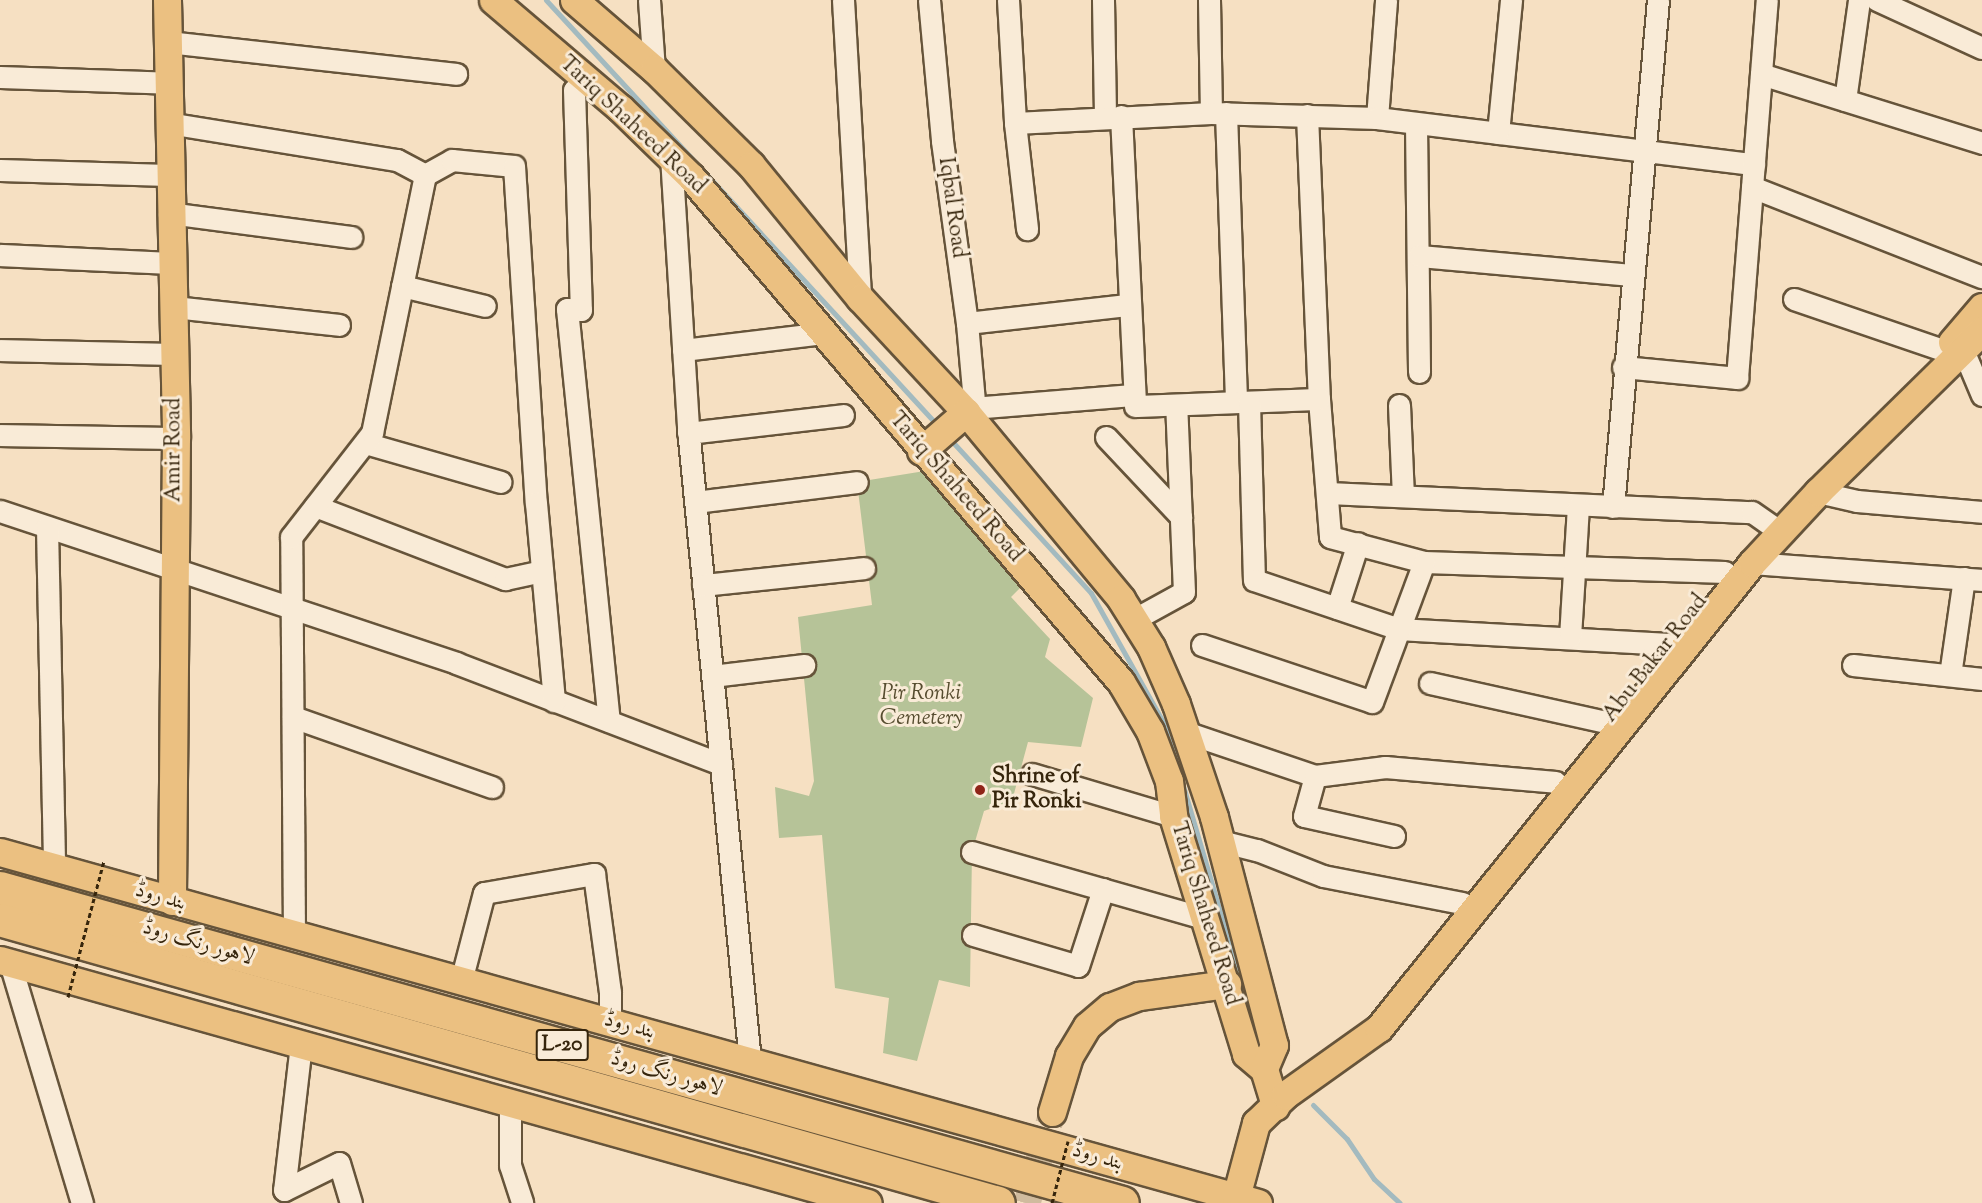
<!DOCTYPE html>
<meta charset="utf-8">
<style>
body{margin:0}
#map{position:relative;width:1982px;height:1203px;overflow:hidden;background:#f6e0c2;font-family:"Sorts Mill Goudy",Amiri,serif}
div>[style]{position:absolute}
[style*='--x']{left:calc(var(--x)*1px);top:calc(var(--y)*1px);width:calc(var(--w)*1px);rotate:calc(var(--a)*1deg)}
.green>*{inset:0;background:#b6c398}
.stream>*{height:5px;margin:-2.5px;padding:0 2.5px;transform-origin:2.5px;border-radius:2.5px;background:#a3babf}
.major-tunnel>*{height:27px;margin-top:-13.5px;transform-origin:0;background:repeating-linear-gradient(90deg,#d0bb9e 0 27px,transparent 0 41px)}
.roads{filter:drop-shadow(2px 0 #66543a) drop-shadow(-2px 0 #66543a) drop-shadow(0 2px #66543a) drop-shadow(0 -2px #66543a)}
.minor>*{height:21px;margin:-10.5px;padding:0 10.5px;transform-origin:10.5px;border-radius:10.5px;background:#f9ebd7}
.major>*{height:27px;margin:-13.5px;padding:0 13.5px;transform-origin:13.5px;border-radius:13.5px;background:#ebc081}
.highway>*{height:32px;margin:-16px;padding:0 16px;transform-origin:16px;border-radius:16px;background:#ebc081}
.path-bridge>*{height:3px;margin-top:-1.5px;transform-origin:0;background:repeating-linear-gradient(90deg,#36250c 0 4.5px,transparent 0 7.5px)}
.dots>*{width:16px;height:16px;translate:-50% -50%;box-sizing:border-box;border:3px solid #f9ebd7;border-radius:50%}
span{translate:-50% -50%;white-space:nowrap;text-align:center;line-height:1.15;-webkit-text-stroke:6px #f9ebd7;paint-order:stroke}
.shield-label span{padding:2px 4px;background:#f9ebd7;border:2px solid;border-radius:4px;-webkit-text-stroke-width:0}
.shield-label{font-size:21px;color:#36250c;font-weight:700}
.street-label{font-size:22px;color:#36250c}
.park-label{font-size:22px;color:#564c2f;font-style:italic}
.poi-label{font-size:22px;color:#36250c;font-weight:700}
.left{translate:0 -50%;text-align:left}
</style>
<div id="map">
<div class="green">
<div style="clip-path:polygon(937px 469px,1031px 577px,1011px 597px,1050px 639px,1045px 657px,1093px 698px,1081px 747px,1028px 742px,1012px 801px,984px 811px,972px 852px,970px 987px,939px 980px,917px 1061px,883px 1053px,889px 998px,835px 988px,822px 835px,779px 838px,775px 787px,809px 796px,814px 781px,798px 617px,872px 605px,857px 482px)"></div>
</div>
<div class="stream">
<div style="--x:546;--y:0;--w:580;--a:47.37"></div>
<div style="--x:949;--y:438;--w:210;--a:47.5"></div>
<div style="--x:1091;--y:593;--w:154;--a:60.8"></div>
<div style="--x:1166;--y:727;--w:42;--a:73.3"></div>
<div style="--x:1181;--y:779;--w:279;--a:73.6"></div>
<div style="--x:1313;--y:1105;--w:48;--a:45"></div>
<div style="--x:1347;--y:1139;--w:48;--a:56"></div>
<div style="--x:1374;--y:1179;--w:35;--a:43"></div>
</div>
<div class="major-tunnel">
<div style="--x:1027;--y:1203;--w:94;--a:-74.6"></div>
</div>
<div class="roads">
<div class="minor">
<div style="--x:649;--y:0;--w:69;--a:85.9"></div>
<div style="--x:843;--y:0;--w:298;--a:86.7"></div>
<div style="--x:929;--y:0;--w:142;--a:84.7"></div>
<div style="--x:942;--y:141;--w:184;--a:82.2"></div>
<div style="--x:967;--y:323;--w:79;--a:84.9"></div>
<div style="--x:974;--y:402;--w:13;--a:129"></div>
<div style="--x:1008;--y:0;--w:123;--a:86.7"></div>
<div style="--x:1015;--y:123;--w:107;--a:83.5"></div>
<div style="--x:1103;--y:0;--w:117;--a:89"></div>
<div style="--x:1209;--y:0;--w:113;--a:89"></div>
<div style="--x:1877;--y:0;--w:115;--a:24.6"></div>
<div style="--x:168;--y:42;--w:290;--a:6.3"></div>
<div style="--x:1761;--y:74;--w:232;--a:17.3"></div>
<div style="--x:0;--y:77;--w:168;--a:2"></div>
<div style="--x:586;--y:79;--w:16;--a:137"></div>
<div style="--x:574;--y:90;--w:220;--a:88.2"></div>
<div style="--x:581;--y:310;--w:14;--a:-176"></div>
<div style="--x:567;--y:309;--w:414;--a:84.2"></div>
<div style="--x:1845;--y:100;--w:101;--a:-82"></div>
<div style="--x:1226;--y:113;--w:289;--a:88"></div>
<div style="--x:1307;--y:115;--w:284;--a:87.6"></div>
<div style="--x:1319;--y:399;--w:138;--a:85.4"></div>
<div style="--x:1330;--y:537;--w:97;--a:14.9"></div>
<div style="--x:1424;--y:562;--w:301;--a:1.9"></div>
<div style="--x:1121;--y:116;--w:290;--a:87.2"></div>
<div style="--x:1135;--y:406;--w:184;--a:-2.2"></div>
<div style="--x:1377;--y:118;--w:118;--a:-85.6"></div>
<div style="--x:168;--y:123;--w:232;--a:9.2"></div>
<div style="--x:397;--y:160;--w:32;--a:28"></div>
<div style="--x:1015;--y:123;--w:196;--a:-2.9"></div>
<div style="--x:1211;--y:113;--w:166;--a:1.7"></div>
<div style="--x:1377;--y:118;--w:380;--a:7"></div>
<div style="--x:1416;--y:124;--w:248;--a:89.3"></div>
<div style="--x:1498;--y:133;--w:134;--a:-84.4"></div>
<div style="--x:671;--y:156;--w:273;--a:86.4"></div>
<div style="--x:688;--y:428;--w:636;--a:84.41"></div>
<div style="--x:0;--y:170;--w:168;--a:1.7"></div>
<div style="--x:1752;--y:187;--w:247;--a:21.4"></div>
<div style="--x:169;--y:213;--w:184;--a:7.5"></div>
<div style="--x:0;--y:255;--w:171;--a:2.7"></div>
<div style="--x:1419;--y:256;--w:214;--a:5.1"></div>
<div style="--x:402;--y:286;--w:85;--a:13.5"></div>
<div style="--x:1794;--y:299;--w:157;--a:18.9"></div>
<div style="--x:174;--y:307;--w:166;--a:6.2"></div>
<div style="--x:967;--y:323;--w:161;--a:-6.4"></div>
<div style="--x:0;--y:350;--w:174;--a:1.3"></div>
<div style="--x:683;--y:350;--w:141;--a:-6.9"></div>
<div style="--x:1963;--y:350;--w:49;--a:67.1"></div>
<div style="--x:1623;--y:367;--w:115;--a:5.5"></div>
<div style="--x:1737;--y:378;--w:379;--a:-85.5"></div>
<div style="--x:1249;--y:402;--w:178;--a:88.4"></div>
<div style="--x:1254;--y:580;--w:153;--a:18.7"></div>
<div style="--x:1399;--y:629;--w:269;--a:3.2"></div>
<div style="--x:1399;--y:405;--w:90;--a:87.5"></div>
<div style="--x:972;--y:408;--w:161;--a:-4.6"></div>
<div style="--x:688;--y:433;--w:156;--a:-6.6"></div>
<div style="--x:0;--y:435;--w:176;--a:1"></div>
<div style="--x:1106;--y:437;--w:110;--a:46.8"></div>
<div style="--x:365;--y:443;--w:141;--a:16"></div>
<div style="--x:1818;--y:492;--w:40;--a:13"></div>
<div style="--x:1857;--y:501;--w:125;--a:5"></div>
<div style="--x:1328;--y:493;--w:424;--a:2.6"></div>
<div style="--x:1752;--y:512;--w:35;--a:35"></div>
<div style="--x:695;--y:502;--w:163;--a:-7"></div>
<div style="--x:315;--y:506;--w:204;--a:21"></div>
<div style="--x:505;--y:579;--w:38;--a:-12"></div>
<div style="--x:1613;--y:507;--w:509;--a:-84.93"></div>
<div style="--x:0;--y:511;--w:481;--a:18.4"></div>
<div style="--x:456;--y:663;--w:284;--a:20.9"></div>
<div style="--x:47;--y:527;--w:341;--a:88.8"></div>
<div style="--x:1752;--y:563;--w:231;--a:4.2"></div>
<div style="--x:703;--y:585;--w:162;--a:-6"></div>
<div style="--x:1337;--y:608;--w:68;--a:-72.1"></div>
<div style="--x:1133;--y:620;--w:58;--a:-28.8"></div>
<div style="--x:1184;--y:592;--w:187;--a:-92.4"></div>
<div style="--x:1570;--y:637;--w:130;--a:-86.5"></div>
<div style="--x:1202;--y:645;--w:179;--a:18.5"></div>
<div style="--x:1372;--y:702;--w:149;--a:-69.6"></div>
<div style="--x:1853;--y:665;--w:130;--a:6.2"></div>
<div style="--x:1950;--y:675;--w:98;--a:-81.8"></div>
<div style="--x:712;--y:676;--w:93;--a:-6.8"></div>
<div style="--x:1430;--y:683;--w:180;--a:12.5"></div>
<div style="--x:293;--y:717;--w:211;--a:19.4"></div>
<div style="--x:1185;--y:732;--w:137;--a:18.7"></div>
<div style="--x:1032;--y:774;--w:147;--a:16.6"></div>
<div style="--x:1394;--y:836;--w:92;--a:-167.5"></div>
<div style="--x:1304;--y:816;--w:41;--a:-74.6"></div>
<div style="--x:1315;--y:776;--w:71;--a:-7.3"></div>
<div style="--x:1385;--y:767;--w:171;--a:5"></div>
<div style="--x:1220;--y:841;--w:38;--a:14"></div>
<div style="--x:1257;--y:850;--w:71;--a:21.5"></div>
<div style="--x:1323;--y:876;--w:142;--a:11"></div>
<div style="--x:972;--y:852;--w:244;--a:15.9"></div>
<div style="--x:294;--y:935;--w:398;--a:-90.4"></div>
<div style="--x:291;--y:537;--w:132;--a:-52.1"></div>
<div style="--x:372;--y:433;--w:263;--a:-78.4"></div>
<div style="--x:425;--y:175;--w:31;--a:-29"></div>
<div style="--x:452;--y:160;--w:62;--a:5.5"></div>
<div style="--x:514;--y:166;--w:338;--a:86.3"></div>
<div style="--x:536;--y:503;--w:199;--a:84.8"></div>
<div style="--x:973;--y:935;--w:109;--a:16.4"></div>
<div style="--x:1078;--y:966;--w:81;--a:-72"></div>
<div style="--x:10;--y:963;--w:251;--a:73.3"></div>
<div style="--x:461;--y:981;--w:91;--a:-75.4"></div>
<div style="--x:484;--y:893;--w:112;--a:-9.8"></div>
<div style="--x:594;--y:874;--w:119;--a:82.3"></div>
<div style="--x:610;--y:992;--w:30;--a:90"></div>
<div style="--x:301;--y:1044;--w:147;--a:96.6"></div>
<div style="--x:284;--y:1190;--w:61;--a:-26.1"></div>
<div style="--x:339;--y:1163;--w:42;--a:73.3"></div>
<div style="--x:510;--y:1103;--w:62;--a:90"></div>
<div style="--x:510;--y:1165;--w:40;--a:72"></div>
</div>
<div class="major">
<div style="--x:167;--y:0;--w:438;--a:88.8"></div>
<div style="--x:176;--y:438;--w:463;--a:90.5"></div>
<div style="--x:493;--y:0;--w:167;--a:40.4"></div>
<div style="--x:620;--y:108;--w:99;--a:44.2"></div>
<div style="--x:691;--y:177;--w:663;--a:49.59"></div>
<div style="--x:1121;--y:682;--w:57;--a:59.4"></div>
<div style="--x:1150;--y:731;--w:53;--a:69.2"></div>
<div style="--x:1169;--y:781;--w:35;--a:83"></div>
<div style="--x:1173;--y:816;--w:249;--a:72.9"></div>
<div style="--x:1246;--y:1054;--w:23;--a:40"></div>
<div style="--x:1264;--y:1069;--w:39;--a:73"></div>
<div style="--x:574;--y:0;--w:106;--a:40.8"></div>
<div style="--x:654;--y:69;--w:136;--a:44.7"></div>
<div style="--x:751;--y:165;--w:172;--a:50.7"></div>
<div style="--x:860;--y:298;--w:156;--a:47.1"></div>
<div style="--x:966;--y:412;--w:243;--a:50.3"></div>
<div style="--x:1121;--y:599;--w:57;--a:58"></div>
<div style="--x:1151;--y:647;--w:62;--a:66.3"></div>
<div style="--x:1176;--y:704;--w:119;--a:71.4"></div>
<div style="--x:1214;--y:817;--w:236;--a:75.3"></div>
<div style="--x:1274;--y:1045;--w:26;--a:113"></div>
<div style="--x:1952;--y:342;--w:46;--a:-49.4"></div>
<div style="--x:921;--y:451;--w:60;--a:-40.9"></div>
<div style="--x:0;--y:852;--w:1306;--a:15.59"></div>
<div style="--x:0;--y:960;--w:901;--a:15.64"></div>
<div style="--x:1052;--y:1112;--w:59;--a:-73.1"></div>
<div style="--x:1069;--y:1056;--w:35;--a:-59"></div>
<div style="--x:1087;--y:1026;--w:30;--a:-40"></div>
<div style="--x:1110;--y:1007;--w:31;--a:-21"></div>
<div style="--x:1139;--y:996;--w:89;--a:-7.8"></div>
<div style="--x:1236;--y:1197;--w:77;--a:-74.9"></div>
<div style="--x:1256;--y:1123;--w:40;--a:-44"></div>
<div style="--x:1285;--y:1095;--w:115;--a:-35.5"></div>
<div style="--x:1379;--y:1028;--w:596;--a:-51.27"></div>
<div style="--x:1752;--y:563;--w:97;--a:-47.1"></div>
<div style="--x:1818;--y:492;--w:230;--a:-44.5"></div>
</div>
<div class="highway">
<div style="--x:0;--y:888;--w:1166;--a:15.67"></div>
<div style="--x:0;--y:920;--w:1038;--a:15.82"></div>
</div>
</div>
<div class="path-bridge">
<div style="--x:68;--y:997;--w:141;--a:-75.2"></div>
<div style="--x:1052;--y:1203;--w:64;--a:-75.5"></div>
</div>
<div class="dots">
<div style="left:980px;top:790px;background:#8f2418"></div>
</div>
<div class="shield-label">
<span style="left:562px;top:1045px">L-20</span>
</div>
<div class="street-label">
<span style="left:632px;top:126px;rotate:43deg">Tariq Shaheed Road</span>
<span style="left:951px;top:208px;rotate:82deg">Iqbal Road</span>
<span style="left:175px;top:450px;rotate:-90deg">Amir Road</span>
<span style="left:955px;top:488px;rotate:49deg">Tariq Shaheed Road</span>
<span style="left:1656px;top:659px;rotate:-52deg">Abu Bakar Road</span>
<span style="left:160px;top:898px;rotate:16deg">بند روڈ</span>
<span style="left:1204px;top:914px;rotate:73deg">Tariq Shaheed Road</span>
<span style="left:198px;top:944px;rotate:16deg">لاہور رنگ روڈ</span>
<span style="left:629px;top:1027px;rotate:15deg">بند روڈ</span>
<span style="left:666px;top:1075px;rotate:16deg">لاہور رنگ روڈ</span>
<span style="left:1097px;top:1158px;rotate:16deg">بند روڈ</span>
</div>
<div class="park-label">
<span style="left:921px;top:707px">Pir Ronki<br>Cemetery</span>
</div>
<div class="poi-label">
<span class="left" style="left:992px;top:790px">Shrine of<br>Pir Ronki</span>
</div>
</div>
